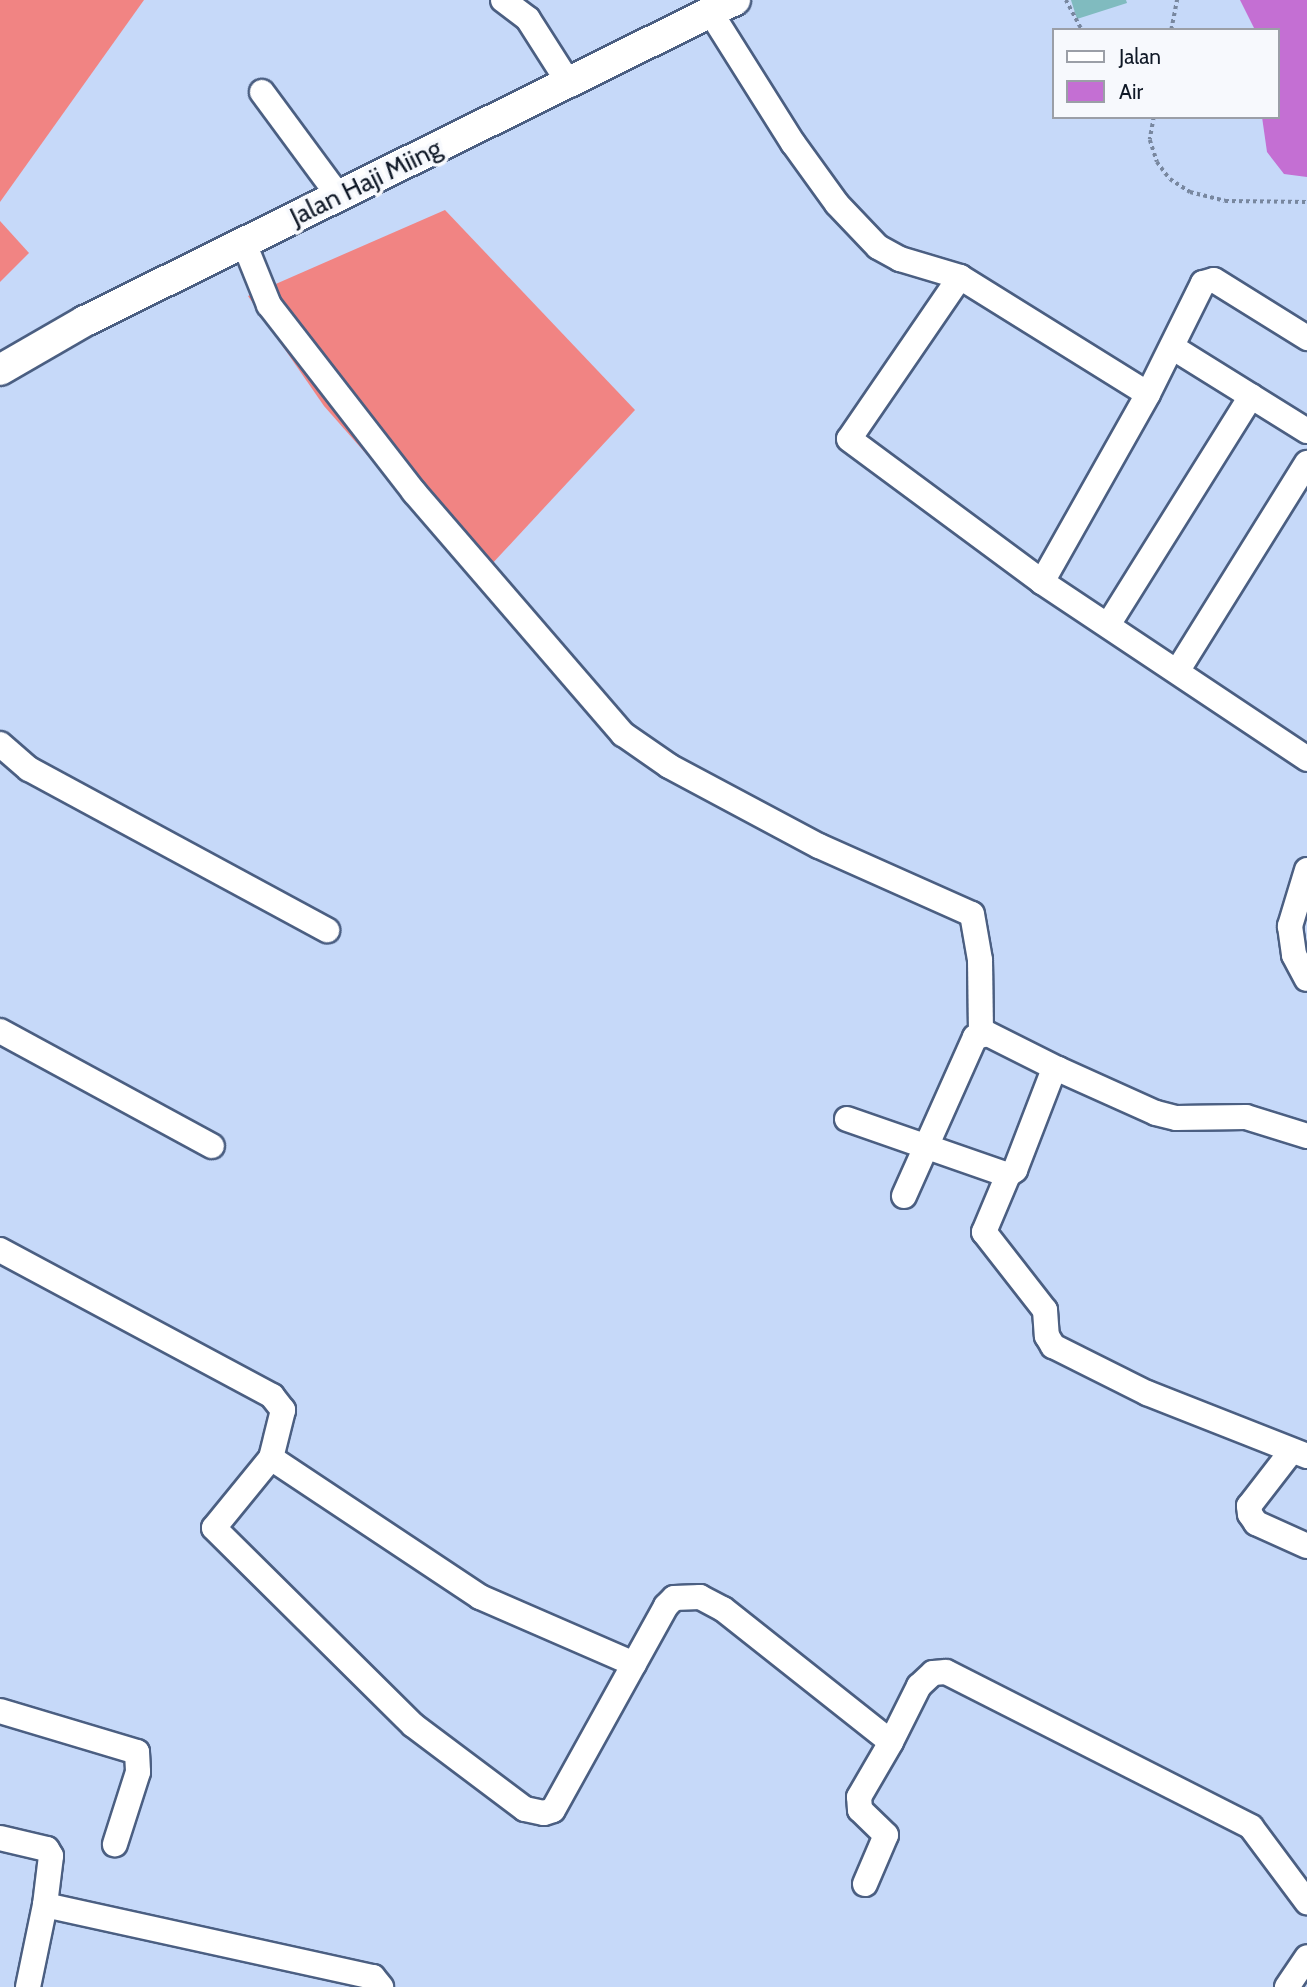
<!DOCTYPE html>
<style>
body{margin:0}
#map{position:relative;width:1307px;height:1987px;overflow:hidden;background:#c6d9f9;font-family:Cabin,sans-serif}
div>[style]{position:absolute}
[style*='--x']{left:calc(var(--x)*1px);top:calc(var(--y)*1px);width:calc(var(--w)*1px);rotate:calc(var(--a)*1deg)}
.forest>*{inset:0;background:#f18483}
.water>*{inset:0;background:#c46fd3}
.building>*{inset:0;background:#80bbbf}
.path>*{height:3.5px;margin-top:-1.75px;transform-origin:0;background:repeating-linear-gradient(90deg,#78879f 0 3.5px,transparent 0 7px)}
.roads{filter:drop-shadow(2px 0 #4b5f82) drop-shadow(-2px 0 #4b5f82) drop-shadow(0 2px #4b5f82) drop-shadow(0 -2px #4b5f82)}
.minor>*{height:24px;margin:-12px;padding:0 12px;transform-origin:12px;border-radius:12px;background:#fff}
.major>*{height:30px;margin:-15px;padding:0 15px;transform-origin:15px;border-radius:15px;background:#fff}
span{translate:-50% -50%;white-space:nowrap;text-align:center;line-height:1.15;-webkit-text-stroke:7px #f7f9fd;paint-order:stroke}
.street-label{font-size:26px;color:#101927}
.legend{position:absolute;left:1052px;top:28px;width:228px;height:91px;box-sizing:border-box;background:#f7f9fd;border:2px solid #9b9fa7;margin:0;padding:9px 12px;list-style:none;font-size:21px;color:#101927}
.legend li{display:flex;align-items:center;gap:14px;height:35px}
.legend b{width:35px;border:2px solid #9b9fa7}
</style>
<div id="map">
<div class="forest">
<div style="clip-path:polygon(0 0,144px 0,0 202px)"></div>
<div style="clip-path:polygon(445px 210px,635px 410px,477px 580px,324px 406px,248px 296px)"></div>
<div style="clip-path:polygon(0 221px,29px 253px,0 282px)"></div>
</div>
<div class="water">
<div style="clip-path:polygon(1240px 0,1307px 0,1307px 177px,1284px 174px,1267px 152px,1262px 117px,1277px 117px,1277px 30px,1255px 30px)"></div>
</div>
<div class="building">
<div style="clip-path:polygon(1071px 0,1126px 0,1127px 3px,1077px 19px)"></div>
</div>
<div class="path">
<div style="--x:1066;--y:0;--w:34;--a:62"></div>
<div style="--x:1171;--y:30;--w:31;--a:-79"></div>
<div style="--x:1154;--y:117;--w:23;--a:100"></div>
<div style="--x:1150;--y:140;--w:23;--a:72"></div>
<div style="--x:1157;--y:162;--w:21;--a:53"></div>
<div style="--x:1170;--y:179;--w:24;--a:33"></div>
<div style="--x:1190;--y:192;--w:36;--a:14"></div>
<div style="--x:1225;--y:201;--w:82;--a:0.7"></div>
</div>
<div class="roads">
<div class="minor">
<div style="--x:503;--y:0;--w:31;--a:37"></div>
<div style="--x:528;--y:19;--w:78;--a:57.5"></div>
<div style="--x:711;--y:13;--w:154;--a:57.8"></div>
<div style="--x:793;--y:143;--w:75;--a:54.2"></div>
<div style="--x:837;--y:204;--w:59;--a:46.4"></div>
<div style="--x:878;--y:247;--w:25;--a:29"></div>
<div style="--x:900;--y:259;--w:63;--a:16.7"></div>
<div style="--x:960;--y:277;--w:221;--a:31.9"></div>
<div style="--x:1148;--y:394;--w:124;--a:-63.6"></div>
<div style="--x:1203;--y:283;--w:11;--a:-15"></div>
<div style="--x:1214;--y:280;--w:110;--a:31.9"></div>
<div style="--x:262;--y:92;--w:128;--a:53.6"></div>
<div style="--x:244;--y:243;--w:67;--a:68"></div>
<div style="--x:269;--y:305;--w:237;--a:52.2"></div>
<div style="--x:414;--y:492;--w:320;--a:49.2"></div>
<div style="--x:623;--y:734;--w:56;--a:34.8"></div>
<div style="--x:669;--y:766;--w:170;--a:28.1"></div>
<div style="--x:819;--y:846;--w:167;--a:24"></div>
<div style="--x:972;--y:914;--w:47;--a:80.1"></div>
<div style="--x:980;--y:960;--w:73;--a:89.2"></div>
<div style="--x:960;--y:277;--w:196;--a:124.4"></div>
<div style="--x:849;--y:439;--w:240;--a:36.5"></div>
<div style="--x:1172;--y:347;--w:159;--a:31.9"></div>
<div style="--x:1148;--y:394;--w:216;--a:119.4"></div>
<div style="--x:1042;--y:582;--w:319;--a:33.7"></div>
<div style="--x:1108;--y:625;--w:270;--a:-58"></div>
<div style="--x:1178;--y:670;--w:244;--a:-58.1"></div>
<div style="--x:0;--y:744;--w:38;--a:41"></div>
<div style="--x:29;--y:769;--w:339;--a:28.4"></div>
<div style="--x:1307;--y:870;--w:59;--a:106.9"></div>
<div style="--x:1290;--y:926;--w:29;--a:82"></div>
<div style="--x:1294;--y:955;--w:27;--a:62"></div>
<div style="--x:0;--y:1031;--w:241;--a:28.5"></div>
<div style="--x:847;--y:1119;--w:170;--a:19.2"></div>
<div style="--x:1008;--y:1175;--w:9;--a:-36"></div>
<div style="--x:1015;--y:1170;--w:103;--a:-68.9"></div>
<div style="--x:1052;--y:1074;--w:8;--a:-40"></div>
<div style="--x:1058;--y:1069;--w:107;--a:24.2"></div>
<div style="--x:1156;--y:1113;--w:21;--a:14"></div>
<div style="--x:1176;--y:1118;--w:70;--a:-0.8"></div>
<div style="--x:1246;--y:1117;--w:64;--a:17.3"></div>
<div style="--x:1008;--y:1175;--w:62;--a:112.8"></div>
<div style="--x:984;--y:1232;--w:99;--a:52"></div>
<div style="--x:1045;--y:1310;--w:26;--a:86"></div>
<div style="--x:1047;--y:1336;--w:12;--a:59"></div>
<div style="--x:1053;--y:1346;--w:105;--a:26.6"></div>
<div style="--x:1147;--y:1393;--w:172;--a:21.5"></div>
<div style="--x:904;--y:1196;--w:174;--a:-65.9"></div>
<div style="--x:975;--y:1037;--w:13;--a:-13"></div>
<div style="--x:988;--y:1034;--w:78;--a:26.6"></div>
<div style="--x:0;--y:1250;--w:309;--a:28.2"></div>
<div style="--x:272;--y:1396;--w:18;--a:52"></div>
<div style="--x:283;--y:1410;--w:49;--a:104"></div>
<div style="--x:271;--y:1458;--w:90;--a:129.2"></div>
<div style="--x:214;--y:1528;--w:280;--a:44.7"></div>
<div style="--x:413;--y:1725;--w:140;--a:36.9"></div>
<div style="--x:525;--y:1809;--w:19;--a:12"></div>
<div style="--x:544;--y:1813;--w:9;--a:-18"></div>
<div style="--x:553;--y:1810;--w:233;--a:-61"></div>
<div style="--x:666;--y:1606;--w:11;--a:-45"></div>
<div style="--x:674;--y:1598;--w:26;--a:-2"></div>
<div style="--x:700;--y:1597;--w:26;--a:28"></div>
<div style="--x:723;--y:1609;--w:214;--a:38.4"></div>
<div style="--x:891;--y:1742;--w:63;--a:-63.4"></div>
<div style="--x:919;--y:1686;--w:19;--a:-43"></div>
<div style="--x:933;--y:1673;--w:13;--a:-4"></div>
<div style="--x:946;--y:1672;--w:342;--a:26.9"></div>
<div style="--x:1251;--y:1827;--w:94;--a:53.3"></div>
<div style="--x:1290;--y:1453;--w:67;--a:127.7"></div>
<div style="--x:1249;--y:1506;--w:8;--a:83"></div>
<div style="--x:1250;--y:1514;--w:11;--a:56"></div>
<div style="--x:1256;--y:1523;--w:56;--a:24.3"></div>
<div style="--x:271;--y:1458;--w:251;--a:33.6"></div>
<div style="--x:480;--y:1597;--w:168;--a:23.5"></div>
<div style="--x:0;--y:1711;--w:143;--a:16.7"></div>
<div style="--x:137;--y:1752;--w:20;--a:87"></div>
<div style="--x:138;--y:1772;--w:76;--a:107.7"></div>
<div style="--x:0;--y:1838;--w:48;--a:13.2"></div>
<div style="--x:47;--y:1849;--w:8;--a:60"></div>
<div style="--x:51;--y:1856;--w:49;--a:97"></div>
<div style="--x:45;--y:1905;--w:336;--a:12.4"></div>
<div style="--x:373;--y:1977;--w:13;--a:51"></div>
<div style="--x:865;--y:1884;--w:53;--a:-66.8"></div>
<div style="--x:886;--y:1835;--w:36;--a:-136"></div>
<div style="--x:860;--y:1810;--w:13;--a:-94"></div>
<div style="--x:859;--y:1797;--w:64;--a:-59.8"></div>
<div style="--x:28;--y:1987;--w:84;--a:-78.3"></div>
<div style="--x:1287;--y:1987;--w:36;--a:-56"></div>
</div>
<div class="major">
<div style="--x:0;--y:370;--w:98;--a:-30"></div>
<div style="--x:85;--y:321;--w:725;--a:-26.28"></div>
</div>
</div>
<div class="street-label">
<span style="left:366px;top:183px;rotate:-26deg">Jalan Haji Miing</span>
</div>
<ul class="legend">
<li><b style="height:9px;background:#fff"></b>Jalan</li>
<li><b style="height:19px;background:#c46fd3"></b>Air</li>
</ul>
</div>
